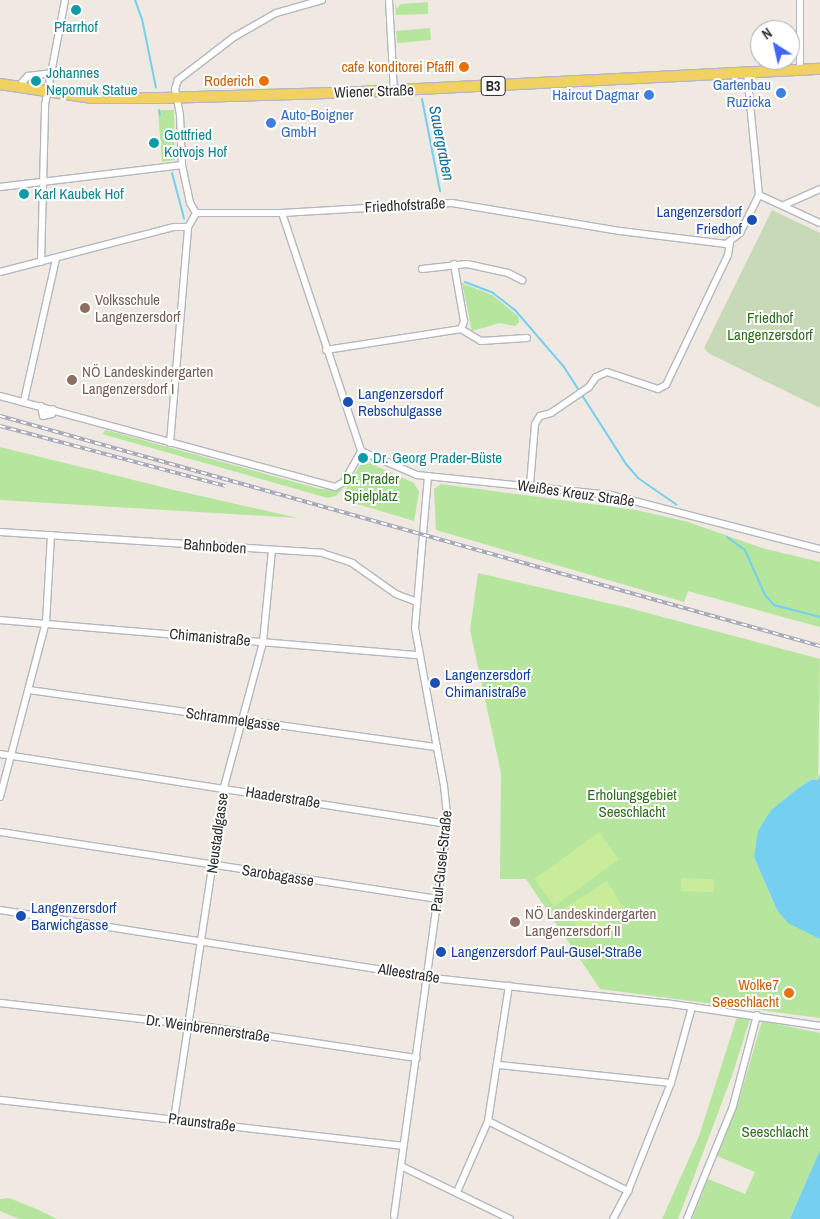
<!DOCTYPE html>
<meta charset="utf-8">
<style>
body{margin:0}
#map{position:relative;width:820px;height:1219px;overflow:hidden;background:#efe9e1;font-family:"Archivo Narrow",sans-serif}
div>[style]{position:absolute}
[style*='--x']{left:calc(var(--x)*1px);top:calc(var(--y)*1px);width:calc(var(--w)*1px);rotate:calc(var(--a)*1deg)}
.green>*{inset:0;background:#b6e59e;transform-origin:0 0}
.cemetery>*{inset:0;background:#c8d9b8}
.pitch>*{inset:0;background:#c9ec9a;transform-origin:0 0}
.water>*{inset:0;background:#75cff0}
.stream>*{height:2px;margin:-1px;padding:0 1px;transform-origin:1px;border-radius:1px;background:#75cff0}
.roads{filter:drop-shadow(1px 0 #b4b7c1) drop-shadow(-1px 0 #b4b7c1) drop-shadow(0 1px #b4b7c1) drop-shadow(0 -1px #b4b7c1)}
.street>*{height:6px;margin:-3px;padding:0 3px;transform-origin:3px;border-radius:3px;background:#fff}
.primary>*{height:10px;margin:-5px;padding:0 5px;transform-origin:5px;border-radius:5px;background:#f2d163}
.rail>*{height:4px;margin-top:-2px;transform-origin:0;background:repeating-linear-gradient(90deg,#fff 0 5.5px,#a3a6b8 0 11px);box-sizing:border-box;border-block:1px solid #a3a6b8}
.dots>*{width:14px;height:14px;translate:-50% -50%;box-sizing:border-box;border:2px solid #fff;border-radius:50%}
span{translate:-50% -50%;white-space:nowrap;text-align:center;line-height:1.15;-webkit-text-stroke:4px #fff;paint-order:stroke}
.shield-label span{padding:1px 4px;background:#fff;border:1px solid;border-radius:4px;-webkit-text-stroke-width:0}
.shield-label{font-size:14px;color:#2e2e2e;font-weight:700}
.culture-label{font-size:15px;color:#0d838f}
.left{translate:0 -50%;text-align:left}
.food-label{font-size:15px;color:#c56008}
.right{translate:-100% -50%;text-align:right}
.shop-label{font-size:15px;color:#366cbe}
.street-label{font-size:15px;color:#2e2e2e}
.transit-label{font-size:15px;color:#164399}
.education-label{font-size:15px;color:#785e54}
.park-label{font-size:15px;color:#2c6e1b}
.water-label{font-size:16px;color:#0d6fa3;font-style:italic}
.north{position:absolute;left:750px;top:20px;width:50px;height:50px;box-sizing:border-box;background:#fff;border:1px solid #ababab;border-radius:50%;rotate:325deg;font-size:14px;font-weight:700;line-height:20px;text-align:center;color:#2e2e2e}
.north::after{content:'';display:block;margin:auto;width:18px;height:22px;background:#4264fb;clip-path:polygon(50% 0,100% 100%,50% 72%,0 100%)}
</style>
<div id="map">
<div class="green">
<div style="clip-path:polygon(428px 2px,428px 14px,396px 15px,395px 4px,397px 8px,401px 4px)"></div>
<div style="left:430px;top:28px;width:12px;height:34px;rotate:85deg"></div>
<div style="clip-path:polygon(158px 110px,174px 110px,175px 160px,162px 162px)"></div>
<div style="clip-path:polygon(462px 283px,492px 295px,518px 316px,519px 322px,515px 326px,500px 323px,472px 331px)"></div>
<div style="clip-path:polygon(106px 430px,320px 489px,343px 489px,336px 496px,328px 498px,102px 434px)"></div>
<div style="clip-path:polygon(0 447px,170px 489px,298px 518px,0 500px)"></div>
<div style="clip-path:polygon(363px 460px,414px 483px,419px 492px,414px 521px,347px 501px,344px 492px)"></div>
<div style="clip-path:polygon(441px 484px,636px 510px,688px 522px,762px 548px,820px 562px,820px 627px,688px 591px,684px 602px,436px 530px,434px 489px)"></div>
<div style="clip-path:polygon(478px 573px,629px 608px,820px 659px,818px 780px,811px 780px,797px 789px,771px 810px,759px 831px,754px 857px,777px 910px,820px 939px,820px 1018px,600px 989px,526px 879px,500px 879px,501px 773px,470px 630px)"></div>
<div style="clip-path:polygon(737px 1017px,750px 1019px,733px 1073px,678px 1219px,662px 1219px,699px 1136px)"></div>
<div style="clip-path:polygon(762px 1021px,820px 1033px,820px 1150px,790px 1219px,692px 1219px,708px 1179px,745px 1194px,755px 1172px,717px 1156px,737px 1107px)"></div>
<div style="clip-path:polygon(9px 1198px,39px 1210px,57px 1219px,19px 1219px,0 1211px,0 1199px)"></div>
</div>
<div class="cemetery">
<div style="clip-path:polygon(772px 210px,820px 233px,820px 408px,708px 353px,704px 348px)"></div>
</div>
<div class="pitch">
<div style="left:599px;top:832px;width:34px;height:80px;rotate:54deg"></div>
<div style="left:681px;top:878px;width:33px;height:13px;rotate:2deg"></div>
<div style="left:607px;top:881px;width:36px;height:50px;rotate:58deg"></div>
</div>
<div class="water">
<div style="clip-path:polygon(820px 773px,820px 939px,788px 923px,777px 910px,754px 857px,758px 831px,771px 810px,797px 789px,811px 780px,818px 780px)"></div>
<div style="clip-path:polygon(820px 1150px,820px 1219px,790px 1219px)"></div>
</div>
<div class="stream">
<div style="--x:135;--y:0;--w:20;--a:70"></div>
<div style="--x:142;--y:19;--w:70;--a:78.5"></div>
<div style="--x:422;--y:99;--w:94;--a:78.9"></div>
<div style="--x:159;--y:110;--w:5;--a:79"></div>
<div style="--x:172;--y:173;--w:47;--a:75.1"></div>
<div style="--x:465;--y:282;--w:30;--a:21"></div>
<div style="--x:493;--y:293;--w:28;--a:38"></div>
<div style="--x:515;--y:310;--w:75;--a:49.3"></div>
<div style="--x:564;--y:367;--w:115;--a:57.4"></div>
<div style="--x:626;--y:464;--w:18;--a:49"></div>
<div style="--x:638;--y:478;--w:47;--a:34.7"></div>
<div style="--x:727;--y:537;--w:22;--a:36"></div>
<div style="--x:745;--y:550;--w:49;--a:66"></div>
<div style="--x:765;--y:595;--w:13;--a:48"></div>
<div style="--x:774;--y:605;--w:48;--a:14.6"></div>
</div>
<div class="roads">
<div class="street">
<div style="--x:322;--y:0;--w:48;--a:164.2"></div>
<div style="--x:276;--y:13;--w:48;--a:150.3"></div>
<div style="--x:234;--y:37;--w:71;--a:142.5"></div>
<div style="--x:178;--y:80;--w:9;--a:108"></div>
<div style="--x:175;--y:89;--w:26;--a:79"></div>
<div style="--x:180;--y:115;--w:50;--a:87.7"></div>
<div style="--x:182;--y:165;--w:39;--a:78"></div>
<div style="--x:190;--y:203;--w:12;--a:59"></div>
<div style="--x:196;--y:213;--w:86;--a:0"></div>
<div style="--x:282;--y:213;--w:170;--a:-3.4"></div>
<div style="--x:452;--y:203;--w:170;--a:9.5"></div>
<div style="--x:620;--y:231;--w:107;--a:7"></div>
<div style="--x:726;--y:244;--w:18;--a:-38"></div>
<div style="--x:740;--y:233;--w:42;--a:-63.4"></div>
<div style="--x:759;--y:195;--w:123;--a:-95.6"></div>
<div style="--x:389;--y:0;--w:91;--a:86.9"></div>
<div style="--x:800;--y:0;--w:70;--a:90"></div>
<div style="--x:18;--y:87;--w:15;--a:-48"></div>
<div style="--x:28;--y:76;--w:23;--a:-7"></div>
<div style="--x:0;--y:187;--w:183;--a:-6.9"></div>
<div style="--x:759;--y:195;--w:67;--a:24.7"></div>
<div style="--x:784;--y:205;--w:39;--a:-24"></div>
<div style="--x:282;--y:213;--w:251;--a:71.6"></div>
<div style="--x:41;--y:262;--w:157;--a:-88.5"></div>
<div style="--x:45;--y:105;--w:107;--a:-79.2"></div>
<div style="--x:422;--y:269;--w:45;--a:-6.3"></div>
<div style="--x:467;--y:264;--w:42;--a:12.4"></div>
<div style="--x:508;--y:273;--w:16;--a:27"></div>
<div style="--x:0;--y:272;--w:180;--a:-14.5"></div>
<div style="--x:174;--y:227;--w:14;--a:0"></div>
<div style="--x:461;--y:329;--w:23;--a:31"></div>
<div style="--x:481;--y:341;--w:46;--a:-3.7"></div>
<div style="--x:326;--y:350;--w:137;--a:-8.8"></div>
<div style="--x:461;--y:329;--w:9;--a:-69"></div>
<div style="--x:464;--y:321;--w:58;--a:-100"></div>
<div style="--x:0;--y:396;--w:347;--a:15.2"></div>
<div style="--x:335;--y:487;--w:10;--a:-29"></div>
<div style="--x:344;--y:482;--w:35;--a:-61"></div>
<div style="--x:24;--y:401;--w:146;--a:-77.3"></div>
<div style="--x:41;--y:406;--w:10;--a:79"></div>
<div style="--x:43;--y:416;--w:9;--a:-13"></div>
<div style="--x:52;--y:414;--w:5;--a:-79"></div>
<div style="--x:170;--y:443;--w:217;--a:-85.2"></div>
<div style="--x:188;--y:227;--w:16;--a:-60"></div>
<div style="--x:361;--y:451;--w:61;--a:23.2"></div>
<div style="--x:417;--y:475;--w:195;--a:5.9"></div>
<div style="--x:611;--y:495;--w:216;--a:14.5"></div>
<div style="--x:530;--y:485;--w:61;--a:-85.3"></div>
<div style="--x:535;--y:424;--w:9;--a:-58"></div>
<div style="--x:540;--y:416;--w:11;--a:-15"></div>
<div style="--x:551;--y:413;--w:46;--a:-34.4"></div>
<div style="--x:589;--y:387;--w:12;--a:-55"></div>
<div style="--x:596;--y:377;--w:12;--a:-24"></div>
<div style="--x:607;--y:372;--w:54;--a:18.4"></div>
<div style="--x:658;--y:389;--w:9;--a:-27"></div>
<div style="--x:666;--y:385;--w:144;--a:-64.5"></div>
<div style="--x:728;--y:255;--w:13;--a:-81"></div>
<div style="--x:0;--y:532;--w:323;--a:3.7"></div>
<div style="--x:322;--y:553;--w:32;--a:18"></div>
<div style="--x:352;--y:563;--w:54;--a:35.2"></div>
<div style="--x:396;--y:594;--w:22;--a:21"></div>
<div style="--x:0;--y:620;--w:420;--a:4.8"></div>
<div style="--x:29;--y:690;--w:412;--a:8"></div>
<div style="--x:0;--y:754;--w:453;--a:8.9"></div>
<div style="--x:0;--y:797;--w:181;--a:-75.3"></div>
<div style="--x:46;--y:622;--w:87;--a:-86.7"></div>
<div style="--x:0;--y:832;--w:443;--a:8.7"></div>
<div style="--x:0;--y:910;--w:438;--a:8.9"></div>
<div style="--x:433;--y:978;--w:233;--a:6.2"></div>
<div style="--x:665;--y:1003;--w:157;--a:8.4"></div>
<div style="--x:0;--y:1003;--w:189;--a:6.4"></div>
<div style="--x:188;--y:1024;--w:231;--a:8.5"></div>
<div style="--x:499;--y:1065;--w:173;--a:6"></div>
<div style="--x:0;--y:1100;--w:406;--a:6.5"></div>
<div style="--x:174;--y:1119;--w:336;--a:-81.4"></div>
<div style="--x:224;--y:787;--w:150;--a:-74.9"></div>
<div style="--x:263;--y:642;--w:92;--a:-84.4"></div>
<div style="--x:488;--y:1121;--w:157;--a:26.6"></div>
<div style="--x:401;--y:1166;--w:121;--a:25.9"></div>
<div style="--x:457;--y:1192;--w:77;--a:-66.4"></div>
<div style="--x:488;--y:1121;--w:137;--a:-81.2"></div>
<div style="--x:394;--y:1216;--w:396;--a:-82.2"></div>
<div style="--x:448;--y:824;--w:38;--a:-96"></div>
<div style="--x:444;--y:786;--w:161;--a:-100.4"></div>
<div style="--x:415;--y:628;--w:152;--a:-85.1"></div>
<div style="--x:613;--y:1219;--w:32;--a:-62"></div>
<div style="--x:628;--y:1191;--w:116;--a:-68.3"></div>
<div style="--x:671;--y:1083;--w:79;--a:-74.6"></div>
<div style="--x:687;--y:1219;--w:122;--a:-67.8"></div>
<div style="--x:733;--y:1106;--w:94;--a:-75.2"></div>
</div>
<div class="primary">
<div style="--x:0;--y:84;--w:92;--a:8.7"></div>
<div style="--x:91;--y:98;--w:71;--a:0"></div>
<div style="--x:162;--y:98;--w:198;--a:-1.7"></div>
<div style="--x:360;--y:92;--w:461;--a:-2.9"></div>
</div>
</div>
<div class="rail">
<div style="--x:0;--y:416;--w:852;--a:15.67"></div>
<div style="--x:0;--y:426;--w:233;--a:14.9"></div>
</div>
<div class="dots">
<div style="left:76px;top:10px;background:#0f9aa8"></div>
<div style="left:464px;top:67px;background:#e8710a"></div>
<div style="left:36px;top:81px;background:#0f9aa8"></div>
<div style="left:264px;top:81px;background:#e8710a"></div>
<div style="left:781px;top:93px;background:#3f7fe0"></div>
<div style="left:649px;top:95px;background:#3f7fe0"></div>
<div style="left:271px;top:123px;background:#3f7fe0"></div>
<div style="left:154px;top:143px;background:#0f9aa8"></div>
<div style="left:24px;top:194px;background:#0f9aa8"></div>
<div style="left:752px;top:220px;background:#1a4fb4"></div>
<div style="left:85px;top:308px;background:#8d6e63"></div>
<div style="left:72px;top:380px;background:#8d6e63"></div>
<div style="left:348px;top:402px;background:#1a4fb4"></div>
<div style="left:363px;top:458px;background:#0f9aa8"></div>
<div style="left:435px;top:683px;background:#1a4fb4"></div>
<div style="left:21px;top:916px;background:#1a4fb4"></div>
<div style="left:515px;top:922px;background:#8d6e63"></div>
<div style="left:441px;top:952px;background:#1a4fb4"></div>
<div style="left:789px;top:993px;background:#e8710a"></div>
</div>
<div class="shield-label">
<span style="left:493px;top:86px">B3</span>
</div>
<div class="culture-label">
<span style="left:76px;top:27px">Pfarrhof</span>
<span class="left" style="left:46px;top:81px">Johannes<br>Nepomuk Statue</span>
<span class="left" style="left:164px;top:143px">Gottfried<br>Kotvojs Hof</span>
<span class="left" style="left:34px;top:194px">Karl Kaubek Hof</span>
<span class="left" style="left:373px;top:458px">Dr. Georg Prader-Büste</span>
</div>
<div class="food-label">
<span class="right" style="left:454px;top:67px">cafe konditorei Pfaffl</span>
<span class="right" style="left:254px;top:81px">Roderich</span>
<span class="right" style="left:779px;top:993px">Wolke7<br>Seeschlacht</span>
</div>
<div class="shop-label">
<span class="right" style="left:771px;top:93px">Gartenbau<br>Ruzicka</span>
<span class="right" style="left:639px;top:95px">Haircut Dagmar</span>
<span class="left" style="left:281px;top:123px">Auto-Boigner<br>GmbH</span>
</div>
<div class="street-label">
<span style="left:374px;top:91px;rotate:-2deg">Wiener Straße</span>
<span style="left:405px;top:205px;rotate:-3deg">Friedhofstraße</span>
<span style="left:576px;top:493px;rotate:8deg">Weißes Kreuz Straße</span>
<span style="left:215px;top:546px;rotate:4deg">Bahnboden</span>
<span style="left:210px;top:637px;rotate:5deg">Chimanistraße</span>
<span style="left:233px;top:719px;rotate:8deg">Schrammelgasse</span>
<span style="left:283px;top:797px;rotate:9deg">Haaderstraße</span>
<span style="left:217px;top:833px;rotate:-82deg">Neustadlgasse</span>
<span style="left:441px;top:861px;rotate:-84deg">Paul-Gusel-Straße</span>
<span style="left:278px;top:875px;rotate:9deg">Sarobagasse</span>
<span style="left:409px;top:973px;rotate:9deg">Alleestraße</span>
<span style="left:208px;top:1028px;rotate:8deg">Dr. Weinbrennerstraße</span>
<span style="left:202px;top:1122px;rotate:7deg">Praunstraße</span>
</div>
<div class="transit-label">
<span class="right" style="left:742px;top:220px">Langenzersdorf<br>Friedhof</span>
<span class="left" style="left:358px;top:402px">Langenzersdorf<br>Rebschulgasse</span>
<span class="left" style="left:445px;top:683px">Langenzersdorf<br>Chimanistraße</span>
<span class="left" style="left:31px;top:916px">Langenzersdorf<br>Barwichgasse</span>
<span class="left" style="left:451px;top:952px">Langenzersdorf Paul-Gusel-Straße</span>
</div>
<div class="education-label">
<span class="left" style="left:95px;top:308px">Volksschule<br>Langenzersdorf</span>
<span class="left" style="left:82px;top:380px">NÖ Landeskindergarten<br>Langenzersdorf I</span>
<span class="left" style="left:525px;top:922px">NÖ Landeskindergarten<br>Langenzersdorf II</span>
</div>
<div class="park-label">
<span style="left:770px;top:326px">Friedhof<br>Langenzersdorf</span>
<span style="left:371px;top:487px">Dr. Prader<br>Spielplatz</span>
<span style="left:632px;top:803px">Erholungsgebiet<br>Seeschlacht</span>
<span style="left:775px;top:1132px">Seeschlacht</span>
</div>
<div class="water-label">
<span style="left:442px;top:143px;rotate:79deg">Sauergraben</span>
</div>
<div class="north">N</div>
</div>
